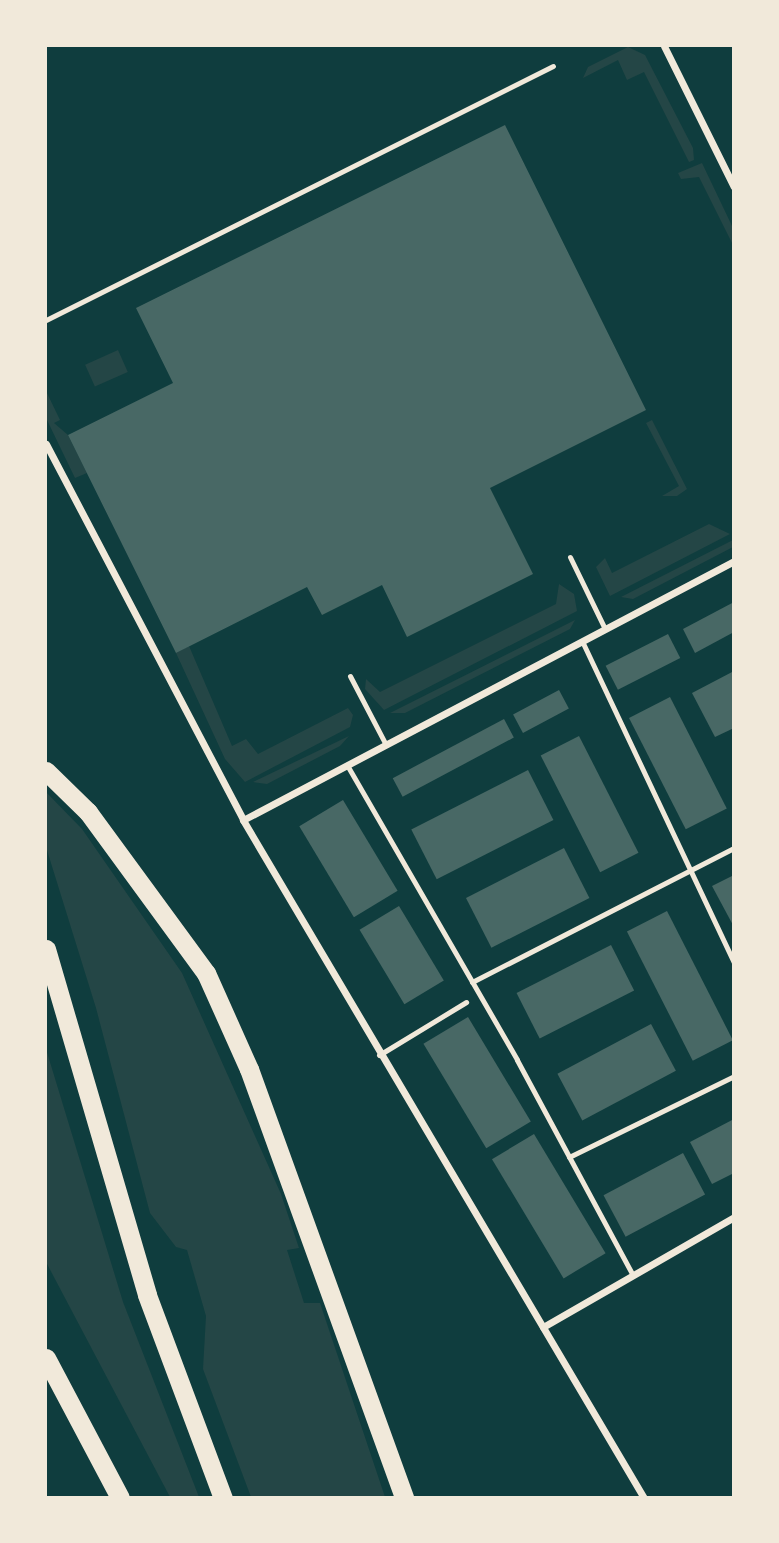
<!DOCTYPE html>
<style>
body{margin:0}
#map{position:relative;width:779px;height:1543px;overflow:hidden;background:#0f3d3e;font-family:Spectral,serif}
div>[style]{position:absolute}
[style*='--x']{left:calc(var(--x)*1px);top:calc(var(--y)*1px);width:calc(var(--w)*1px);rotate:calc(var(--a)*1deg)}
.green>*{inset:0;background:#244646;transform-origin:0 0}
.building>*{inset:0;background:#486865;transform-origin:0 0}
.service>*{height:5px;margin:-2.5px;padding:0 2.5px;transform-origin:2.5px;border-radius:2.5px;background:#f1e9da}
.minor>*{height:7px;margin:-3.5px;padding:0 3.5px;transform-origin:3.5px;border-radius:3.5px;background:#f1e9da}
.motorway>*{height:19px;margin:-9.5px;padding:0 9.5px;transform-origin:9.5px;border-radius:9.5px;background:#f1e9da}
span{translate:-50% -50%;white-space:nowrap;text-align:center;line-height:1.15;-webkit-text-stroke:6px #f1e9da;paint-order:stroke}
.frame{position:absolute;inset:0;border:47px solid #f1e9da;pointer-events:none}
</style>
<div id="map">
<div class="green">
<div style="clip-path:polygon(628px 47px,645px 55px,693px 148px,694px 160px,689px 162px,644px 72px,627px 80px,618px 60px,583px 78px,588px 67px)"></div>
<div style="clip-path:polygon(702px 163px,733px 228px,733px 245px,699px 177px,681px 179px,678px 173px)"></div>
<div style="left:118px;top:350px;width:24px;height:36px;rotate:66deg"></div>
<div style="clip-path:polygon(46px 391px,60px 420px,54px 423px,68px 435px,87px 473px,75px 478px,46px 418px)"></div>
<div style="clip-path:polygon(652px 420px,687px 489px,677px 496px,662px 496px,679px 486px,646px 423px)"></div>
<div style="clip-path:polygon(709px 524px,730px 534px,610px 596px,596px 567px,605px 558px,612px 573px)"></div>
<div style="clip-path:polygon(733px 540px,733px 547px,633px 599px,621px 597px)"></div>
<div style="clip-path:polygon(559px 584px,574px 594px,577px 611px,384px 710px,365px 689px,366px 679px,380px 692px,556px 604px)"></div>
<div style="clip-path:polygon(575px 620px,570px 629px,405px 713px,390px 713px)"></div>
<div style="clip-path:polygon(189px 646px,232px 746px,246px 739px,258px 754px,348px 708px,353px 715px,350px 727px,245px 782px,225px 759px,176px 653px)"></div>
<div style="clip-path:polygon(349px 736px,340px 746px,267px 784px,253px 782px)"></div>
<div style="clip-path:polygon(46px 792px,82px 829px,182px 973px,281px 1194px,299px 1248px,287px 1250px,304px 1303px,320px 1303px,385px 1497px,251px 1497px,203px 1369px,206px 1316px,187px 1250px,176px 1247px,150px 1213px,96px 1008px,46px 847px)"></div>
<div style="clip-path:polygon(46px 1049px,123px 1302px,199px 1497px,170px 1497px,46px 1262px)"></div>
</div>
<div class="building">
<div style="clip-path:polygon(505px 125px,646px 410px,490px 488px,533px 574px,407px 637px,382px 585px,322px 615px,307px 587px,176px 653px,68px 435px,173px 383px,136px 308px)"></div>
<div style="clip-path:polygon(734px 602px,734px 632px,695px 653px,683px 629px)"></div>
<div style="left:668px;top:634px;width:27px;height:70px;rotate:63deg"></div>
<div style="clip-path:polygon(734px 671px,734px 728px,715px 737px,692px 693px)"></div>
<div style="left:559px;top:690px;width:21px;height:52px;rotate:62deg"></div>
<div style="left:670px;top:697px;width:125px;height:46px;rotate:63deg"></div>
<div style="left:504px;top:719px;width:21px;height:126px;rotate:62deg"></div>
<div style="left:579px;top:736px;width:131px;height:43px;rotate:63deg"></div>
<div style="left:528px;top:770px;width:56px;height:131px;rotate:63deg"></div>
<div style="left:343px;top:800px;width:106px;height:51px;rotate:59deg"></div>
<div style="left:564px;top:848px;width:56px;height:110px;rotate:63deg"></div>
<div style="clip-path:polygon(734px 875px,734px 927px,712px 886px)"></div>
<div style="left:399px;top:906px;width:87px;height:46px;rotate:59deg"></div>
<div style="left:667px;top:911px;width:145px;height:45px;rotate:63deg"></div>
<div style="left:611px;top:945px;width:51px;height:106px;rotate:63deg"></div>
<div style="left:468px;top:1017px;width:122px;height:52px;rotate:59deg"></div>
<div style="left:651px;top:1024px;width:53px;height:106px;rotate:62deg"></div>
<div style="clip-path:polygon(734px 1119px,734px 1173px,712px 1184px,690px 1142px)"></div>
<div style="left:534px;top:1134px;width:139px;height:49px;rotate:59deg"></div>
<div style="left:683px;top:1153px;width:47px;height:90px;rotate:62deg"></div>
</div>
<div class="service">
<div style="--x:46;--y:320;--w:567;--a:-26.61"></div>
<div style="--x:570;--y:557;--w:80;--a:64.1"></div>
<div style="--x:582;--y:641;--w:356;--a:64.7"></div>
<div style="--x:350;--y:676;--w:78;--a:62.4"></div>
<div style="--x:347;--y:765;--w:340;--a:60"></div>
<div style="--x:517;--y:1060;--w:244;--a:61.7"></div>
<div style="--x:472;--y:982;--w:294;--a:-27.1"></div>
<div style="--x:379;--y:1055;--w:102;--a:-31.3"></div>
<div style="--x:569;--y:1157;--w:184;--a:-26.1"></div>
</div>
<div class="minor">
<div style="--x:664;--y:46;--w:157;--a:63.6"></div>
<div style="--x:46;--y:444;--w:424;--a:62.3"></div>
<div style="--x:243;--y:820;--w:788;--a:59.4"></div>
<div style="--x:243;--y:820;--w:555;--a:-27.81"></div>
<div style="--x:543;--y:1327;--w:220;--a:-29.9"></div>
</div>
<div class="motorway">
<div style="--x:46;--y:771;--w:59;--a:44.3"></div>
<div style="--x:88;--y:812;--w:200;--a:53.8"></div>
<div style="--x:206;--y:973;--w:105;--a:65.9"></div>
<div style="--x:249;--y:1069;--w:456;--a:70.1"></div>
<div style="--x:46;--y:949;--w:360;--a:73.7"></div>
<div style="--x:147;--y:1295;--w:217;--a:69.5"></div>
<div style="--x:46;--y:1358;--w:158;--a:62.1"></div>
</div>
<div class="frame"></div>
</div>
